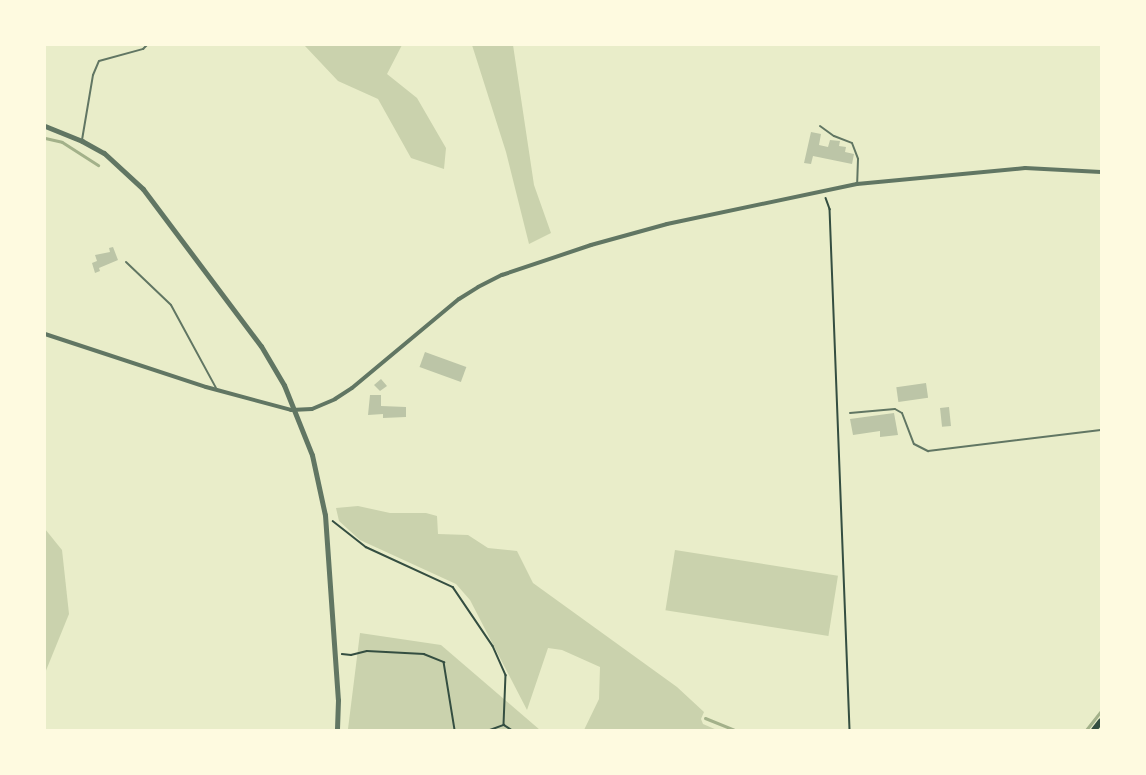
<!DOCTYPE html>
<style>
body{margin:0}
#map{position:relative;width:1146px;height:775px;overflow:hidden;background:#e9edc9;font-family:Mulish,sans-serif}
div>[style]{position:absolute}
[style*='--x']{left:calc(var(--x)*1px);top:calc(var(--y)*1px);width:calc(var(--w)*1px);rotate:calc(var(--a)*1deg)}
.green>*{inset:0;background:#cad2ad;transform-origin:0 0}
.stream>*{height:3px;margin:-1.5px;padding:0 1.5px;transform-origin:1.5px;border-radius:1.5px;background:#a3b18a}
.building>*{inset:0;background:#bcc5a7;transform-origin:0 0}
.path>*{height:1.5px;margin:-0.75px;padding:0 0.75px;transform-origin:0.75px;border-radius:0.75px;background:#344e41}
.service>*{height:2px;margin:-1px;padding:0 1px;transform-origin:1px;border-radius:1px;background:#617663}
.minor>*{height:4px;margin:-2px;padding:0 2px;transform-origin:2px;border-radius:2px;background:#617663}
.tertiary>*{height:5px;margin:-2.5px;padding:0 2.5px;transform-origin:2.5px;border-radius:2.5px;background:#617663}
.secondary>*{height:6px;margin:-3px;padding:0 3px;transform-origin:3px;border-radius:3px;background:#344e41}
span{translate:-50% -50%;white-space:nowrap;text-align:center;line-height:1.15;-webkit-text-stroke:6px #fefae0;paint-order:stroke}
.frame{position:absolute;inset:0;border:46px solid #fefae0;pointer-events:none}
</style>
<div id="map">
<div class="green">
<div style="clip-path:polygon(307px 45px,402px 45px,387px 74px,417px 98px,446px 148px,444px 169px,411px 158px,378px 99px,338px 81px,305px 46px)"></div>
<div style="clip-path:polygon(472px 45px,513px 45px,534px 185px,551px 233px,529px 244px,506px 152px)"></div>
<div style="clip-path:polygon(358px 506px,390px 513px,426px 513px,437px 516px,438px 534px,468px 535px,488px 548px,517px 551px,533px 583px,677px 687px,704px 712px,701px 719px,703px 724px,717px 730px,584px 730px,599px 699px,600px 667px,562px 650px,548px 648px,527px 710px,470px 600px,456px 584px,360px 540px,339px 521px,336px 508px)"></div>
<div style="clip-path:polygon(45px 529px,62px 550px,69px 614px,45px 673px)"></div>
<div style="left:675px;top:550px;width:165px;height:61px;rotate:9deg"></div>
<div style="clip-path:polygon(360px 633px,441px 645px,540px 730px,348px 729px)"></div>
</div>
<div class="stream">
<div style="--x:45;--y:138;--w:17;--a:13"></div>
<div style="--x:62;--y:142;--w:43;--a:32.6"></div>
<div style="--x:705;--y:718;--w:31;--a:22"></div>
<div style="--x:1086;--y:730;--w:24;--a:-52"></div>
</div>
<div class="building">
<div style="clip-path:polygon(811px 132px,821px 134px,819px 145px,828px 147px,830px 140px,840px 141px,839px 146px,846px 147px,845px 152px,854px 154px,852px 164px,813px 156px,811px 164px,804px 163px)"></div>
<div style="clip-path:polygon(113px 247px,118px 260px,99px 268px,100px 271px,95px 273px,92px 263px,97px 261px,95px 255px,110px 252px,109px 248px)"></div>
<div style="left:425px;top:352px;width:44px;height:16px;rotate:20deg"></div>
<div style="clip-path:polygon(381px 379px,387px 386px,380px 391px,374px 385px)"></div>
<div style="left:926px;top:383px;width:15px;height:30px;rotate:82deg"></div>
<div style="clip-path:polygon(370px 395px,381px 395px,381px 406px,406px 407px,406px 417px,383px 418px,383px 414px,368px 415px)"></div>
<div style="left:949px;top:407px;width:19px;height:9px;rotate:84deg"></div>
<div style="clip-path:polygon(894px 413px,898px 435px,880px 437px,880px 431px,853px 435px,850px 419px)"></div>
</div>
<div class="path">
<div style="--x:826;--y:198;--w:12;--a:70"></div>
<div style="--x:830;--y:209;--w:521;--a:87.8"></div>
<div style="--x:333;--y:521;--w:42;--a:38.2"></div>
<div style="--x:366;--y:547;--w:96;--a:24.7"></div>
<div style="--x:453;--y:587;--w:71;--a:55.9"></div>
<div style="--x:493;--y:646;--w:32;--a:66"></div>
<div style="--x:506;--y:675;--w:50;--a:92.3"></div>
<div style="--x:342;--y:654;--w:9;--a:6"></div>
<div style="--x:351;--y:655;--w:16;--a:-14"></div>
<div style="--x:367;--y:651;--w:57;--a:3"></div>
<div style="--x:424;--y:654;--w:22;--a:22"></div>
<div style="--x:444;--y:662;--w:69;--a:80.8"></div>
<div style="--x:490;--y:730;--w:15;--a:-20"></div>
<div style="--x:504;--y:725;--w:9;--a:32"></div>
</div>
<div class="service">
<div style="--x:820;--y:126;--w:17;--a:36"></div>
<div style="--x:834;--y:136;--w:19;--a:21"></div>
<div style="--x:852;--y:143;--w:17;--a:69"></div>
<div style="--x:858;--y:159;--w:25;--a:92"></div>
<div style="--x:82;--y:140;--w:66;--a:-80.4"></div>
<div style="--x:93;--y:75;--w:15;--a:-67"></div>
<div style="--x:99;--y:61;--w:46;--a:-15.3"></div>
<div style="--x:143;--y:49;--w:6;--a:-45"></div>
<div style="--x:126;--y:262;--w:62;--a:43.7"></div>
<div style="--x:171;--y:305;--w:94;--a:61.5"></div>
<div style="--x:850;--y:413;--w:45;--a:-5.1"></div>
<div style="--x:895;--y:409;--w:8;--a:30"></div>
<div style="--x:902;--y:413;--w:33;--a:69"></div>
<div style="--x:914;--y:444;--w:16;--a:27"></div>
<div style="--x:928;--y:451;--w:174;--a:-6.9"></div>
</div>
<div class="minor">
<div style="--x:45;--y:334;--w:169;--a:18.2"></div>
<div style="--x:206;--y:387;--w:88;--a:15.1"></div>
<div style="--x:291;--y:410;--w:21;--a:-3"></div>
<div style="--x:312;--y:409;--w:25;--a:-23"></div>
<div style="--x:335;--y:399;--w:20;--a:-33"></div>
<div style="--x:352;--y:388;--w:139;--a:-39.8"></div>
<div style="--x:459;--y:299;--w:22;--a:-32"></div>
<div style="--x:478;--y:287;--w:27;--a:-27"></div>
<div style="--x:502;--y:275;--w:94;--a:-18.6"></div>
<div style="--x:591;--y:245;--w:79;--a:-15.4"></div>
<div style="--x:667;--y:224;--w:194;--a:-11.9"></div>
<div style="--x:857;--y:184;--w:169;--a:-5.4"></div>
<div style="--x:1025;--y:168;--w:76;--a:3"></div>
</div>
<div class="tertiary">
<div style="--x:45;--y:126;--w:40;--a:22"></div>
<div style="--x:82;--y:141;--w:25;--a:29"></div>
<div style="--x:104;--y:153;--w:53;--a:42.7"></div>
<div style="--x:143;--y:189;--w:196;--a:53.1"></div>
<div style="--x:261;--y:346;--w:45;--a:59.5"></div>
<div style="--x:284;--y:385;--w:75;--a:68.2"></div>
<div style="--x:312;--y:455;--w:61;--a:77.8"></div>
<div style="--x:325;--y:515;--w:185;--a:86"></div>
<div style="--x:338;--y:700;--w:30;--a:92"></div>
</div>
<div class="secondary">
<div style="--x:1094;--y:730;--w:11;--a:-52"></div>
</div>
<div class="frame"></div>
</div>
